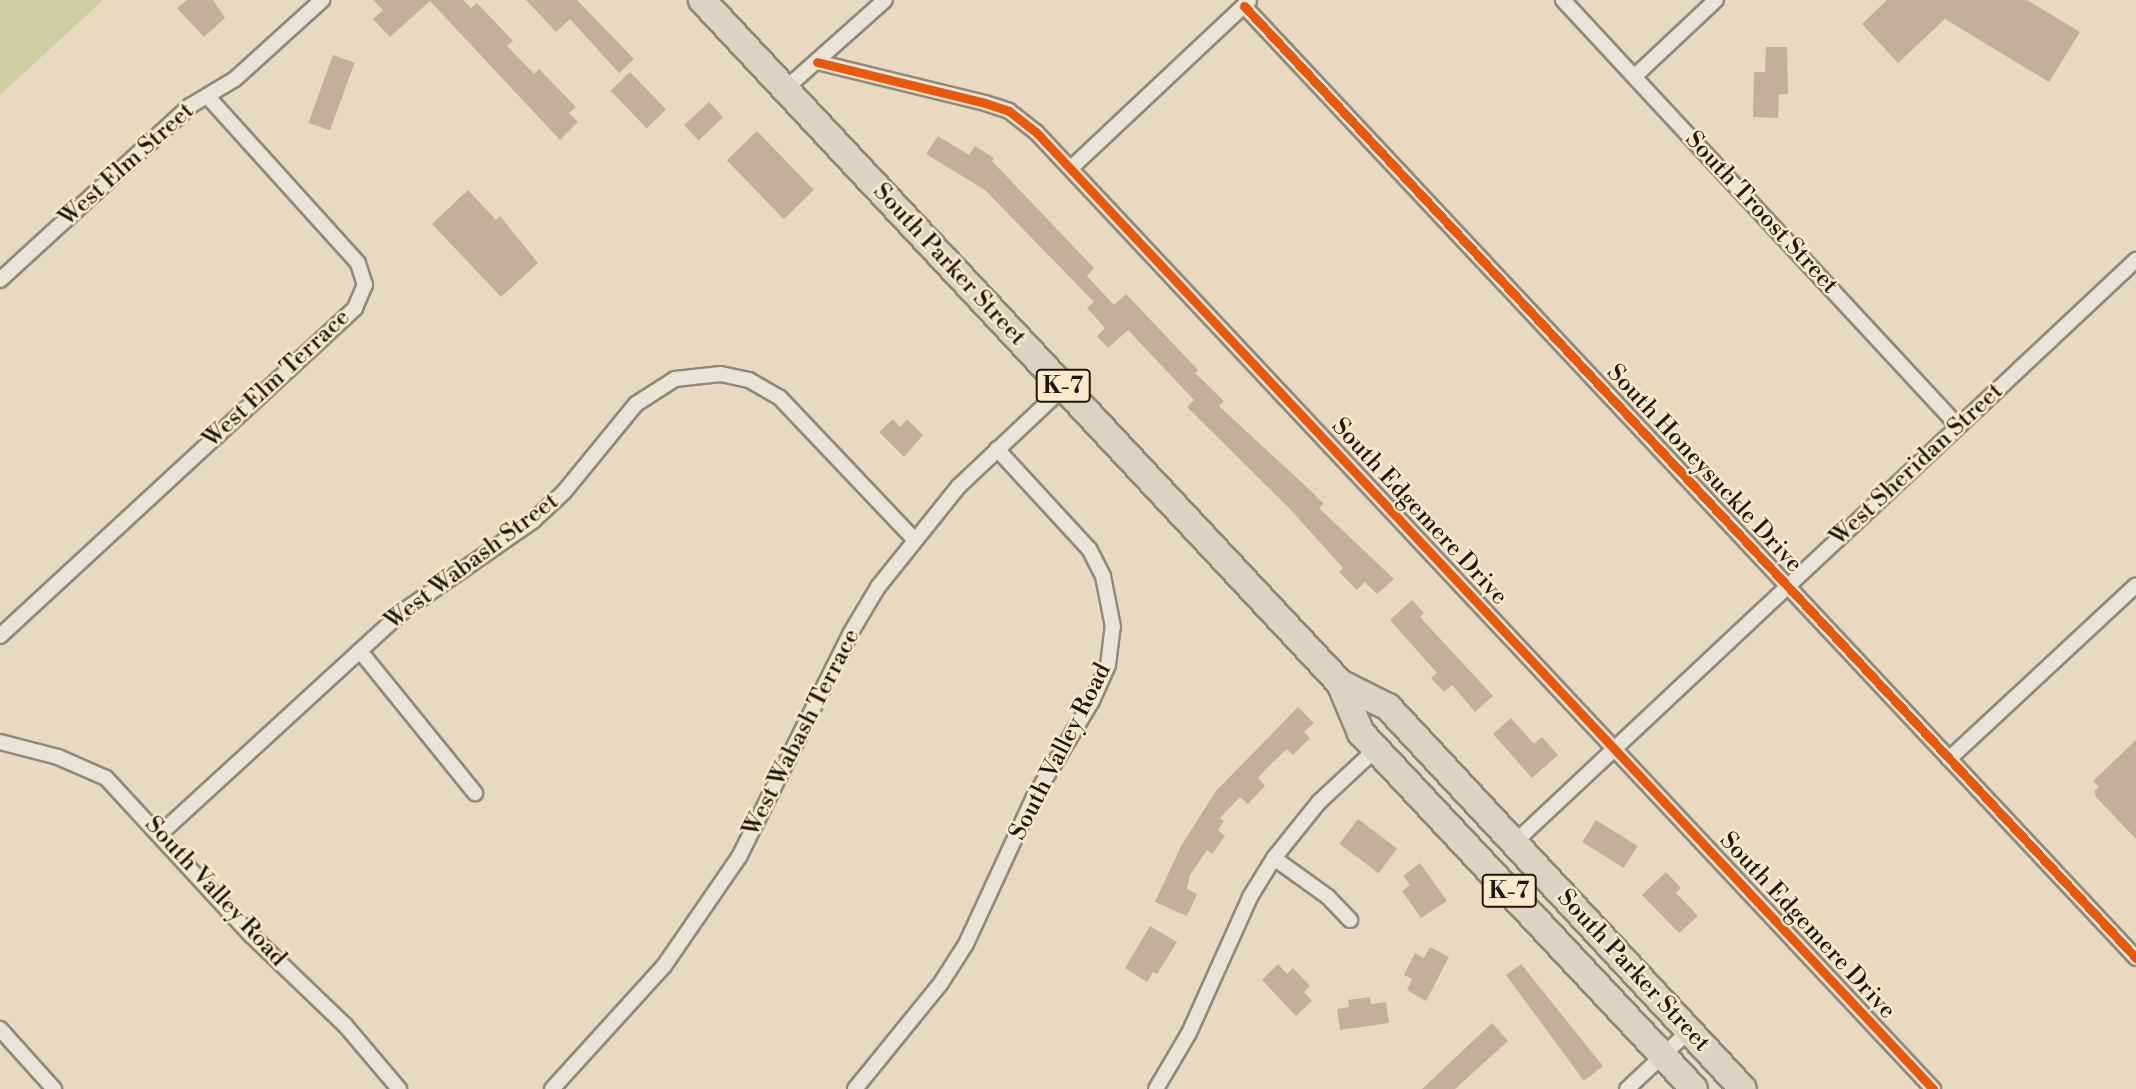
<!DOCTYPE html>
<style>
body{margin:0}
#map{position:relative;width:2136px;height:1089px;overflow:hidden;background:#e7dac1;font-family:"Libre Bodoni",serif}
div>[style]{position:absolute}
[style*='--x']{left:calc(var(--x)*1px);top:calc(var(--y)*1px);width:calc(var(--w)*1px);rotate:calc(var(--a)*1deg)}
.green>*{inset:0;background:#cecda4}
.building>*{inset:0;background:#c3b09c;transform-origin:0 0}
.roads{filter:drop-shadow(2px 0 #91897a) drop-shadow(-2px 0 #91897a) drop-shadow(0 2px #91897a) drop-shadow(0 -2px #91897a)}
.street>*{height:14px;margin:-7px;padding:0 7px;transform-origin:7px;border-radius:7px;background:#eae3d7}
.highway>*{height:26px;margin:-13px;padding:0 13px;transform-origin:13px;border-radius:13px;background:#ded3c2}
.cycleway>*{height:9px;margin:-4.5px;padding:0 4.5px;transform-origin:4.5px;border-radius:4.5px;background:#e8590c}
span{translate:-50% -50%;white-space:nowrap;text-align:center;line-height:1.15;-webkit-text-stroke:5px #faeacc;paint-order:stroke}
.shield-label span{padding:2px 5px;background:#faeacc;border:2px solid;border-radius:5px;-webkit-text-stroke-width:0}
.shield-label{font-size:23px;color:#1f170d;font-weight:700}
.street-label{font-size:24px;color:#1f170d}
</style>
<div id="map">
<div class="green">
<div style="clip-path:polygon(0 0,103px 0,0 95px)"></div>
</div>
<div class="building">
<div style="clip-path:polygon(187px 0,213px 0,225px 18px,204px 37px,177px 8px)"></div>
<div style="clip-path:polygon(373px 0,463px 0,471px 8px,477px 3px,513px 41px,507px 46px,534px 74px,539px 69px,576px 107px,569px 113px,578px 122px,560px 140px,430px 1px,390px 37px,373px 19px,383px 10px)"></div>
<div style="clip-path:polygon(526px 0,577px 0,634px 59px,619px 73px,570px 19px,556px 32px)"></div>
<div style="clip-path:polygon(1887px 0,2027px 0,2080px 32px,2049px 82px,1945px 19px,1898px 63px,1862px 24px)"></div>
<div style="clip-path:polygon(1766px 47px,1787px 47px,1788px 94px,1779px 94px,1778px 118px,1753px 117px,1754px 72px,1765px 72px)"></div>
<div style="left:333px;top:55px;width:23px;height:72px;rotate:20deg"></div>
<div style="left:630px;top:72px;width:52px;height:27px;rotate:46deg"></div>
<div style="left:709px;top:102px;width:21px;height:34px;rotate:47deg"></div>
<div style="left:757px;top:131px;width:82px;height:42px;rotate:46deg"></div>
<div style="clip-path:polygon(938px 136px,969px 155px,975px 146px,994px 158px,992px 161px,1094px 268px,1087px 276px,1114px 305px,1126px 294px,1198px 370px,1195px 373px,1224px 401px,1219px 406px,1310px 490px,1324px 504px,1319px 508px,1394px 579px,1377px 594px,1365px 582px,1357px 590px,1339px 572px,1343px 568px,1290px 509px,1187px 407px,1194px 400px,1128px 330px,1108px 348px,1097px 336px,1105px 328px,1087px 308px,1094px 302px,985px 190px,926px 154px)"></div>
<div style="clip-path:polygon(468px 190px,496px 220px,500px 216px,538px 263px,501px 297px,432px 224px)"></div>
<div style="clip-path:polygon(893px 419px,900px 427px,907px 419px,923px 435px,904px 457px,879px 432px)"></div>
<div style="clip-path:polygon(1412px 600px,1424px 613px,1420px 617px,1493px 696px,1475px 712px,1452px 685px,1444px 692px,1431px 678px,1437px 673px,1390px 620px)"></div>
<div style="clip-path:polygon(1298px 707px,1314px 723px,1304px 732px,1310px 738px,1293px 755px,1287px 749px,1268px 767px,1258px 778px,1265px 786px,1248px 804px,1240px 797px,1220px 818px,1224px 821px,1218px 830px,1225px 836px,1212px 854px,1207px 850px,1190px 875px,1187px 889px,1197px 894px,1187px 916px,1155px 902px,1181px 846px,1216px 791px)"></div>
<div style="clip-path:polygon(1511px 718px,1534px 744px,1542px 737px,1558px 755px,1532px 778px,1493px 734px)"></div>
<div style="clip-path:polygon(2136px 740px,2136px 839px,2096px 797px,2094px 791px,2099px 787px,2093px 781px)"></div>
<div style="left:1358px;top:819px;width:49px;height:31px;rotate:37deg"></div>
<div style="left:1596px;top:820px;width:49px;height:26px;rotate:32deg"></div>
<div style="clip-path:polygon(1420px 863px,1447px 901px,1421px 918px,1402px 891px,1410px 885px,1403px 876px)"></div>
<div style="clip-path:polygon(1666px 872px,1681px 888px,1676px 893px,1698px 916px,1679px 933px,1642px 895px)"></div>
<div style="clip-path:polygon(1150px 926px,1177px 942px,1157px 974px,1153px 972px,1147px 982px,1125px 968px)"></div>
<div style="clip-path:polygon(1430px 947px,1449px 957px,1426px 1001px,1407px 990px,1412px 979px,1404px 975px,1415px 953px,1424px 958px)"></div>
<div style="clip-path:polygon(1278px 964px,1287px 974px,1293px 968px,1310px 986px,1304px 992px,1312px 1001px,1296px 1016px,1262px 980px)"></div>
<div style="clip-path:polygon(1521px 964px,1603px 1066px,1584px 1081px,1506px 975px)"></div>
<div style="clip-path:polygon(1370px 997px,1371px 1004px,1386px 1002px,1389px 1023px,1340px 1030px,1337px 1009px,1349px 1007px,1348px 1000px)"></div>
<div style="clip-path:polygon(1492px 1023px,1508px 1041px,1455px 1089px,1422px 1089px)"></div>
</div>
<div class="roads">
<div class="street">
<div style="--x:1563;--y:0;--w:581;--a:47.16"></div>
<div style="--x:1244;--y:6;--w:1305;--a:46.86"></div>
<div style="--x:817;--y:62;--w:173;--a:13.7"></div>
<div style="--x:985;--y:103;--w:25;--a:18"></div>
<div style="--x:1009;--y:111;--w:34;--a:38"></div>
<div style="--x:1036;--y:132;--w:1312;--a:46.85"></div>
<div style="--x:1635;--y:76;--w:111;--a:-43.2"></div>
<div style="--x:784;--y:90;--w:135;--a:-41.7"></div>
<div style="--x:1071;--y:168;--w:244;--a:-43.2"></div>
<div style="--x:0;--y:280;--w:258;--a:-42.5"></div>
<div style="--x:190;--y:106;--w:52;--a:-31"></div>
<div style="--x:235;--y:79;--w:118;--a:-42.2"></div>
<div style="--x:0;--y:636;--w:483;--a:-42.7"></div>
<div style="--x:355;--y:308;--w:25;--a:-67"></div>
<div style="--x:365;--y:285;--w:23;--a:-108"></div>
<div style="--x:358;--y:263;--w:225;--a:-132.1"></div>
<div style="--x:360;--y:651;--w:183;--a:51"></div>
<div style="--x:0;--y:742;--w:60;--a:14.5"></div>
<div style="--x:58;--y:757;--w:52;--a:23.6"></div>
<div style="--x:106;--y:778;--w:214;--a:47.3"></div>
<div style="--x:251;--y:935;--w:130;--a:43.8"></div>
<div style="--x:345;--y:1025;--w:84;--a:49.8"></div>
<div style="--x:1949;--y:759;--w:255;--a:-42.9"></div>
<div style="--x:160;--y:834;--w:328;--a:-42.5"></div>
<div style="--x:402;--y:612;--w:160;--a:-34.8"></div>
<div style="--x:533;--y:521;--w:42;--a:-43.1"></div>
<div style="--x:564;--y:492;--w:114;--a:-50.7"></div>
<div style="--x:636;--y:404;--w:46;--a:-32.7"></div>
<div style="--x:675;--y:379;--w:46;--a:-6.2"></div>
<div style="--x:721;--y:374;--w:29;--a:12"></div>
<div style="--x:749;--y:380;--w:36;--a:30"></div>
<div style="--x:780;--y:398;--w:195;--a:46.5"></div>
<div style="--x:1514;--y:843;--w:853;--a:-43.15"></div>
<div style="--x:1274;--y:858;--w:67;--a:35.8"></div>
<div style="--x:1328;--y:897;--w:32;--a:46"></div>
<div style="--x:0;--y:1029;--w:81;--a:48"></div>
<div style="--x:552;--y:1089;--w:166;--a:-47.7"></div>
<div style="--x:664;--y:966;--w:132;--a:-55.5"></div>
<div style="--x:739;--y:857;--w:249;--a:-63.5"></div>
<div style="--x:850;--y:634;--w:55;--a:-59.2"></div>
<div style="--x:878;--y:587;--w:129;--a:-51.3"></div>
<div style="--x:959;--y:486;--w:144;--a:-43.3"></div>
<div style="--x:855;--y:1089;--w:136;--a:-50.9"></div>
<div style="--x:941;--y:983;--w:46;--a:-57.3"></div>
<div style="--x:966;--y:944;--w:160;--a:-65.2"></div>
<div style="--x:1033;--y:799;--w:114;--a:-59"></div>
<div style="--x:1092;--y:701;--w:39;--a:-66"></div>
<div style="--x:1108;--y:665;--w:38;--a:-83"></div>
<div style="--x:1113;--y:627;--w:52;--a:-101.1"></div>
<div style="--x:1103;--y:576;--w:30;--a:-117"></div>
<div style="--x:1089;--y:549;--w:136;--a:-132.6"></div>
<div style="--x:1156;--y:1089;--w:65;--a:-59.5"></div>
<div style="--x:1189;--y:1033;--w:149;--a:-65.8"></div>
<div style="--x:1250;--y:897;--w:46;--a:-58.4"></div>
<div style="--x:1274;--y:858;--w:72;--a:-51.2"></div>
<div style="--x:1319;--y:802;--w:78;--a:-42.9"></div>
<div style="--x:1627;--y:1089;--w:85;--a:-43.1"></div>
</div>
<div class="highway">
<div style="--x:702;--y:0;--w:935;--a:46.95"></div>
<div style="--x:1340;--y:683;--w:54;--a:67.2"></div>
<div style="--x:1361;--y:733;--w:487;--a:46.9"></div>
<div style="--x:1340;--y:683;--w:54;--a:26.6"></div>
<div style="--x:1388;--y:707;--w:521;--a:47.1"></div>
</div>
</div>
<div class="cycleway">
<div style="--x:1244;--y:6;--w:1305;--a:46.86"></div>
<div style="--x:817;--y:62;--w:173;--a:13.7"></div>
<div style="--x:985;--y:103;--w:25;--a:18"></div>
<div style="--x:1009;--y:111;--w:34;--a:38"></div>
<div style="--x:1036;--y:132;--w:1312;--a:46.85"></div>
</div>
<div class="shield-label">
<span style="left:1063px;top:386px">K-7</span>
<span style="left:1509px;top:891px">K-7</span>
</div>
<div class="street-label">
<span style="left:127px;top:165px;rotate:-42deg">West Elm Street</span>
<span style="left:1761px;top:213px;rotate:47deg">South Troost Street</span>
<span style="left:949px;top:265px;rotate:47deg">South Parker Street</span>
<span style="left:277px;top:379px;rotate:-43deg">West Elm Terrace</span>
<span style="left:1917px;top:465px;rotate:-43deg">West Sheridan Street</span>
<span style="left:1704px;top:469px;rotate:47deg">South Honeysuckle Drive</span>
<span style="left:1419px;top:512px;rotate:47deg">South Edgemere Drive</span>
<span style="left:472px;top:562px;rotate:-37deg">West Wabash Street</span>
<span style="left:802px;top:733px;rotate:-63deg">West Wabash Terrace</span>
<span style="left:1061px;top:752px;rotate:-63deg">South Valley Road</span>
<span style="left:215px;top:892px;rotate:47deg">South Valley Road</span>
<span style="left:1807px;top:926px;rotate:47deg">South Edgemere Drive</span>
<span style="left:1633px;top:971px;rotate:47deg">South Parker Street</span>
</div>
</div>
